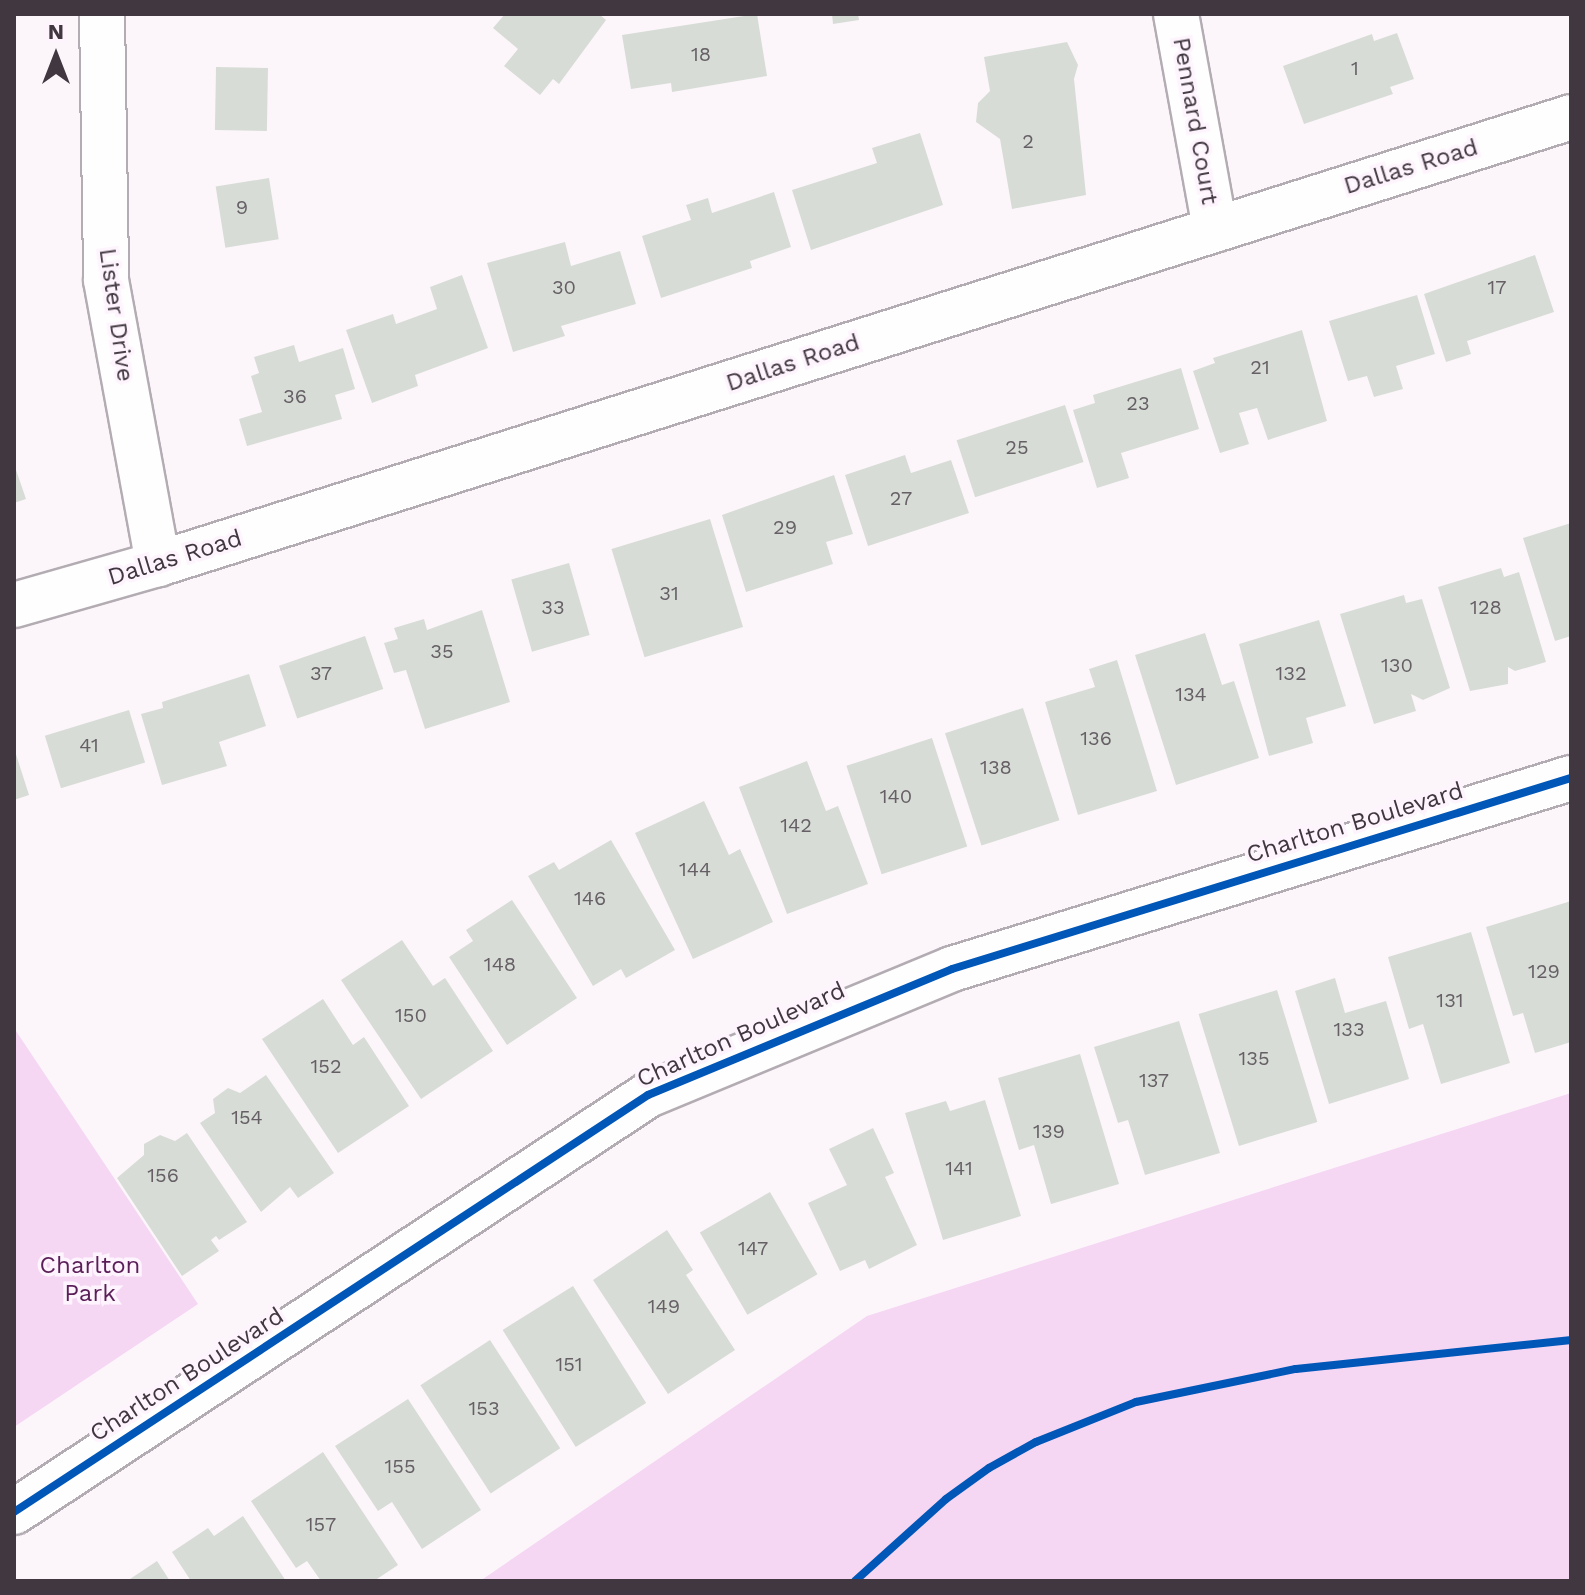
<!DOCTYPE html>
<style>
body{margin:0}
#map{position:relative;width:1585px;height:1595px;overflow:hidden;background:#fcf6fb;font-family:"Work Sans",sans-serif}
div>[style]{position:absolute}
[style*='--x']{left:calc(var(--x)*1px);top:calc(var(--y)*1px);width:calc(var(--w)*1px);rotate:calc(var(--a)*1deg)}
.green>*{inset:0;background:#f5d6f3}
.building>*{inset:0;background:#d7ddd6;transform-origin:0 0}
.roads{filter:drop-shadow(2px 0 #b3acb2) drop-shadow(-2px 0 #b3acb2) drop-shadow(0 2px #b3acb2) drop-shadow(0 -2px #b3acb2)}
.minor>*{height:44px;margin:-22px;padding:0 22px;transform-origin:22px;border-radius:22px;background:#fffefe}
.cycleway>*{height:8px;margin:-4px;padding:0 4px;transform-origin:4px;border-radius:4px;background:#0057b8}
span{translate:-50% -50%;white-space:nowrap;text-align:center;line-height:1.15;-webkit-text-stroke:7px #fef4fd;paint-order:stroke}
.number-label{font-size:20px;color:#666066}
.number-label span{-webkit-text-stroke-width:0}
.street-label{font-size:24px;color:#403740}
.park-label{font-size:24px;color:#5a1e58}
.frame{position:absolute;inset:0;border:16px solid #403740;pointer-events:none}
.north{position:absolute;left:16px;top:16px;width:80px;height:80px;-webkit-text-stroke:6px #fef4fd;paint-order:stroke;rotate:0deg;font-size:22px;font-weight:700;line-height:32px;text-align:center;color:#403740}
.north::after{content:'';display:block;margin:auto;width:28px;height:36px;background:#403740;clip-path:polygon(50% 0,100% 100%,50% 72%,0 100%)}
</style>
<div id="map">
<div class="green">
<div style="clip-path:polygon(14px 1028px,198px 1304px,14px 1427px)"></div>
<div style="clip-path:polygon(1571px 1093px,1571px 1581px,480px 1581px,867px 1316px)"></div>
</div>
<div class="building">
<div style="clip-path:polygon(505px 14px,599px 14px,606px 20px,559px 84px,553px 79px,540px 95px,504px 66px,518px 49px,493px 28px)"></div>
<div style="clip-path:polygon(757px 14px,767px 76px,672px 92px,671px 83px,631px 89px,622px 35px)"></div>
<div style="clip-path:polygon(832px 14px,858px 14px,859px 20px,833px 24px)"></div>
<div style="clip-path:polygon(1397px 33px,1414px 79px,1390px 87px,1393px 94px,1304px 124px,1283px 66px,1372px 34px,1374px 41px)"></div>
<div style="clip-path:polygon(1067px 42px,1078px 65px,1074px 79px,1086px 195px,1012px 209px,1000px 139px,976px 122px,978px 103px,990px 91px,984px 57px)"></div>
<div style="left:216px;top:67px;width:52px;height:63px;rotate:1deg"></div>
<div style="clip-path:polygon(920px 133px,943px 205px,811px 250px,792px 190px,877px 163px,872px 148px)"></div>
<div style="left:269px;top:178px;width:62px;height:54px;rotate:81deg"></div>
<div style="clip-path:polygon(774px 192px,791px 247px,750px 261px,752px 268px,661px 298px,642px 236px,691px 220px,686px 205px,708px 198px,712px 213px)"></div>
<div style="clip-path:polygon(565px 242px,571px 266px,620px 251px,636px 304px,561px 326px,565px 336px,513px 352px,487px 263px)"></div>
<div style="clip-path:polygon(1535px 255px,1554px 312px,1467px 341px,1471px 354px,1446px 362px,1424px 294px)"></div>
<div style="clip-path:polygon(462px 275px,488px 348px,415px 375px,418px 386px,372px 403px,346px 330px,393px 314px,396px 324px,437px 309px,430px 287px)"></div>
<div style="clip-path:polygon(1417px 295px,1435px 354px,1396px 366px,1403px 389px,1374px 397px,1367px 376px,1348px 381px,1329px 321px)"></div>
<div style="clip-path:polygon(1302px 330px,1327px 421px,1268px 440px,1257px 408px,1239px 413px,1249px 444px,1220px 453px,1193px 371px,1215px 363px,1213px 358px)"></div>
<div style="clip-path:polygon(294px 345px,299px 362px,343px 348px,355px 389px,335px 395px,342px 419px,247px 446px,239px 419px,262px 412px,251px 376px,259px 373px,254px 357px)"></div>
<div style="clip-path:polygon(1181px 368px,1199px 429px,1121px 453px,1129px 478px,1097px 488px,1073px 410px,1095px 403px,1093px 395px)"></div>
<div style="left:1065px;top:405px;width:60px;height:114px;rotate:72deg"></div>
<div style="clip-path:polygon(905px 455px,911px 473px,951px 460px,969px 513px,868px 546px,845px 475px)"></div>
<div style="clip-path:polygon(14px 464px,26px 499px,14px 503px)"></div>
<div style="clip-path:polygon(834px 475px,853px 534px,826px 542px,833px 564px,746px 592px,722px 515px)"></div>
<div style="left:710px;top:519px;width:113px;height:103px;rotate:73deg"></div>
<div style="clip-path:polygon(1571px 523px,1571px 636px,1555px 641px,1523px 538px)"></div>
<div style="left:569px;top:563px;width:75px;height:60px;rotate:74deg"></div>
<div style="clip-path:polygon(1501px 568px,1504px 577px,1519px 572px,1546px 662px,1515px 671px,1508px 667px,1508px 684px,1470px 691px,1438px 587px)"></div>
<div style="clip-path:polygon(1404px 595px,1406px 603px,1422px 599px,1450px 688px,1423px 700px,1411px 694px,1416px 711px,1374px 724px,1340px 614px)"></div>
<div style="clip-path:polygon(482px 610px,510px 702px,425px 729px,406px 670px,394px 673px,384px 643px,398px 639px,394px 628px,424px 619px,427px 630px)"></div>
<div style="clip-path:polygon(1319px 620px,1346px 706px,1306px 718px,1313px 743px,1269px 756px,1239px 644px)"></div>
<div style="clip-path:polygon(1205px 633px,1222px 685px,1234px 681px,1259px 758px,1176px 785px,1135px 655px)"></div>
<div style="left:365px;top:636px;width:56px;height:91px;rotate:71deg"></div>
<div style="clip-path:polygon(1117px 660px,1157px 791px,1078px 815px,1045px 702px,1095px 687px,1089px 669px)"></div>
<div style="clip-path:polygon(249px 674px,266px 726px,219px 742px,227px 766px,162px 785px,141px 714px,163px 708px,162px 702px)"></div>
<div style="left:1023px;top:708px;width:118px;height:82px;rotate:72deg"></div>
<div style="left:129px;top:710px;width:55px;height:88px;rotate:73deg"></div>
<div style="left:932px;top:738px;width:114px;height:90px;rotate:72deg"></div>
<div style="clip-path:polygon(14px 748px,29px 795px,14px 800px)"></div>
<div style="clip-path:polygon(807px 761px,826px 811px,838px 806px,868px 884px,787px 914px,739px 787px)"></div>
<div style="clip-path:polygon(704px 801px,729px 855px,740px 849px,773px 922px,693px 959px,635px 833px)"></div>
<div style="clip-path:polygon(611px 840px,675px 950px,626px 978px,621px 969px,593px 986px,528px 876px,554px 862px,559px 870px)"></div>
<div style="clip-path:polygon(512px 900px,577px 998px,507px 1045px,449px 957px,473px 941px,466px 930px)"></div>
<div style="clip-path:polygon(1571px 901px,1571px 1042px,1535px 1053px,1523px 1013px,1513px 1016px,1486px 927px)"></div>
<div style="clip-path:polygon(1471px 932px,1510px 1063px,1441px 1084px,1423px 1024px,1409px 1029px,1388px 957px)"></div>
<div style="clip-path:polygon(402px 940px,433px 986px,445px 978px,493px 1051px,421px 1099px,341px 980px)"></div>
<div style="clip-path:polygon(1335px 978px,1345px 1013px,1386px 1001px,1409px 1079px,1329px 1104px,1295px 991px)"></div>
<div style="left:1277px;top:990px;width:138px;height:82px;rotate:73deg"></div>
<div style="clip-path:polygon(323px 999px,353px 1045px,364px 1037px,409px 1106px,338px 1153px,262px 1039px)"></div>
<div style="clip-path:polygon(1179px 1021px,1220px 1153px,1145px 1175px,1128px 1120px,1118px 1123px,1094px 1047px)"></div>
<div style="clip-path:polygon(1080px 1054px,1119px 1184px,1051px 1204px,1034px 1145px,1019px 1150px,998px 1078px)"></div>
<div style="clip-path:polygon(266px 1075px,334px 1173px,298px 1198px,290px 1187px,261px 1212px,200px 1123px,215px 1113px,213px 1099px,228px 1088px,240px 1093px)"></div>
<div style="clip-path:polygon(985px 1100px,1021px 1216px,943px 1240px,905px 1113px,946px 1101px,950px 1111px)"></div>
<div style="clip-path:polygon(873px 1128px,894px 1173px,885px 1177px,917px 1245px,869px 1269px,865px 1260px,840px 1271px,808px 1203px,847px 1185px,829px 1149px)"></div>
<div style="clip-path:polygon(187px 1133px,247px 1222px,219px 1240px,216px 1236px,211px 1240px,219px 1251px,182px 1276px,117px 1178px,144px 1155px,144px 1144px,160px 1135px,175px 1141px)"></div>
<div style="left:770px;top:1192px;width:95px;height:81px;rotate:60deg"></div>
<div style="clip-path:polygon(667px 1230px,693px 1270px,686px 1275px,735px 1350px,668px 1394px,593px 1280px)"></div>
<div style="left:573px;top:1286px;width:138px;height:83px;rotate:58deg"></div>
<div style="left:490px;top:1340px;width:129px;height:83px;rotate:57deg"></div>
<div style="clip-path:polygon(408px 1399px,481px 1510px,422px 1549px,392px 1502px,378px 1511px,335px 1446px)"></div>
<div style="clip-path:polygon(323px 1452px,398px 1565px,374px 1581px,321px 1581px,307px 1561px,296px 1568px,251px 1501px)"></div>
<div style="clip-path:polygon(243px 1516px,286px 1581px,191px 1581px,172px 1552px,208px 1528px,214px 1536px)"></div>
<div style="clip-path:polygon(157px 1561px,170px 1581px,127px 1581px)"></div>
</div>
<div class="roads">
<div class="minor">
<div style="--x:102;--y:14;--w:266;--a:89.1"></div>
<div style="--x:106;--y:280;--w:289;--a:79.6"></div>
<div style="--x:1176;--y:14;--w:219;--a:79.7"></div>
<div style="--x:14;--y:605;--w:150;--a:-15.9"></div>
<div style="--x:158;--y:564;--w:1482;--a:-17.55"></div>
<div style="--x:14;--y:1512;--w:759;--a:-33.33"></div>
<div style="--x:648;--y:1095;--w:329;--a:-22.5"></div>
<div style="--x:952;--y:969;--w:648;--a:-17.15"></div>
</div>
</div>
<div class="cycleway">
<div style="--x:14;--y:1512;--w:759;--a:-33.33"></div>
<div style="--x:648;--y:1095;--w:329;--a:-22.5"></div>
<div style="--x:952;--y:969;--w:648;--a:-17.15"></div>
<div style="--x:855;--y:1581;--w:122;--a:-42"></div>
<div style="--x:946;--y:1499;--w:53;--a:-35.8"></div>
<div style="--x:989;--y:1468;--w:54;--a:-29"></div>
<div style="--x:1036;--y:1442;--w:108;--a:-21.8"></div>
<div style="--x:1136;--y:1402;--w:163;--a:-11.7"></div>
<div style="--x:1296;--y:1369;--w:277;--a:-6"></div>
</div>
<div class="number-label">
<span style="left:701px;top:54px">18</span>
<span style="left:1355px;top:68px">1</span>
<span style="left:1028px;top:141px">2</span>
<span style="left:242px;top:207px">9</span>
<span style="left:564px;top:287px">30</span>
<span style="left:1497px;top:287px">17</span>
<span style="left:1260px;top:367px">21</span>
<span style="left:295px;top:396px">36</span>
<span style="left:1138px;top:403px">23</span>
<span style="left:1017px;top:447px">25</span>
<span style="left:901px;top:498px">27</span>
<span style="left:785px;top:527px">29</span>
<span style="left:669px;top:593px">31</span>
<span style="left:553px;top:607px">33</span>
<span style="left:1486px;top:607px">128</span>
<span style="left:442px;top:651px">35</span>
<span style="left:1397px;top:665px">130</span>
<span style="left:321px;top:673px">37</span>
<span style="left:1291px;top:673px">132</span>
<span style="left:1191px;top:694px">134</span>
<span style="left:1096px;top:738px">136</span>
<span style="left:89px;top:745px">41</span>
<span style="left:996px;top:767px">138</span>
<span style="left:896px;top:796px">140</span>
<span style="left:796px;top:825px">142</span>
<span style="left:695px;top:869px">144</span>
<span style="left:590px;top:898px">146</span>
<span style="left:500px;top:964px">148</span>
<span style="left:1544px;top:971px">129</span>
<span style="left:1450px;top:1000px">131</span>
<span style="left:411px;top:1015px">150</span>
<span style="left:1349px;top:1029px">133</span>
<span style="left:1254px;top:1058px">135</span>
<span style="left:326px;top:1066px">152</span>
<span style="left:1154px;top:1080px">137</span>
<span style="left:247px;top:1117px">154</span>
<span style="left:1049px;top:1131px">139</span>
<span style="left:959px;top:1168px">141</span>
<span style="left:163px;top:1175px">156</span>
<span style="left:753px;top:1248px">147</span>
<span style="left:664px;top:1306px">149</span>
<span style="left:569px;top:1364px">151</span>
<span style="left:484px;top:1408px">153</span>
<span style="left:400px;top:1466px">155</span>
<span style="left:321px;top:1524px">157</span>
</div>
<div class="street-label">
<span style="left:1195px;top:121px;rotate:80deg">Pennard Court</span>
<span style="left:1411px;top:167px;rotate:-17deg">Dallas Road</span>
<span style="left:116px;top:315px;rotate:82deg">Lister Drive</span>
<span style="left:793px;top:363px;rotate:-18deg">Dallas Road</span>
<span style="left:175px;top:558px;rotate:-17deg">Dallas Road</span>
<span style="left:1355px;top:823px;rotate:-17deg">Charlton Boulevard</span>
<span style="left:741px;top:1035px;rotate:-24deg">Charlton Boulevard</span>
<span style="left:187px;top:1375px;rotate:-33deg">Charlton Boulevard</span>
</div>
<div class="park-label">
<span style="left:90px;top:1280px">Charlton<br>Park</span>
</div>
<div class="frame"></div>
<div class="north">N</div>
</div>
